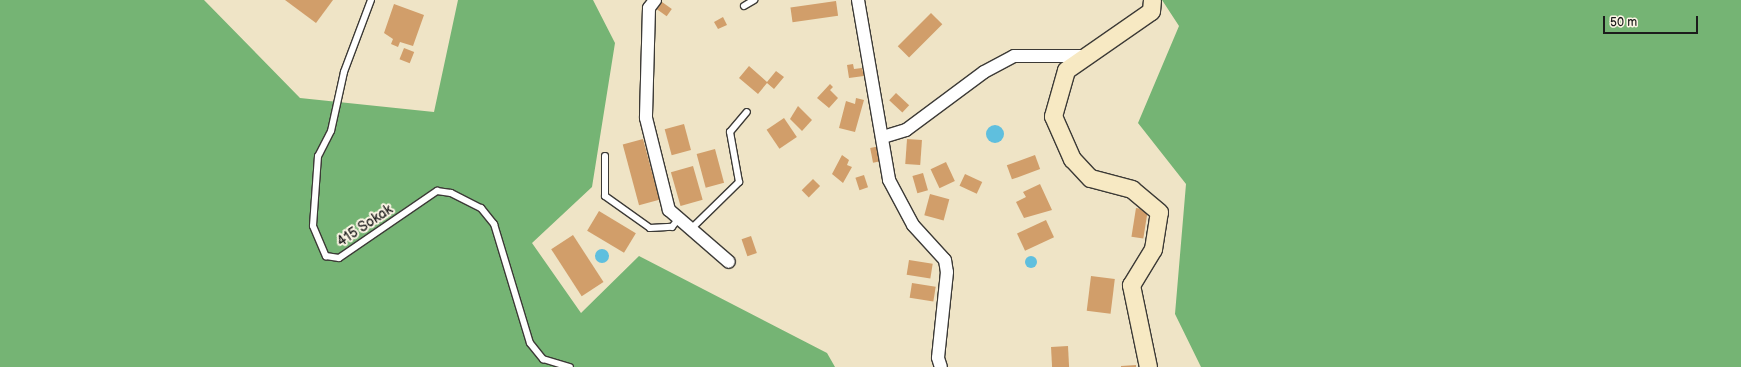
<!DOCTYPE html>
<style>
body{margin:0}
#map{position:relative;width:1741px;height:367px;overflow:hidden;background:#efe4c6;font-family:"Balsamiq Sans",sans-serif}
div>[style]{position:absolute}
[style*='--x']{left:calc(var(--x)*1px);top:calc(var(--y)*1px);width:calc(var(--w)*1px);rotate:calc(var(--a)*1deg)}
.forest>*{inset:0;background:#75b474}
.water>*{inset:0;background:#5fbfde}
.round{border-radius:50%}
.building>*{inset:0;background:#d19e6a;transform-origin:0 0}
.roads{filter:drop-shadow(1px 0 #3c3a36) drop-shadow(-1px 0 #3c3a36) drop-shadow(0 1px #3c3a36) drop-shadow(0 -1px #3c3a36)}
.lane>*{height:6px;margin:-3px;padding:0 3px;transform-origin:3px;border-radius:3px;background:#fff}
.street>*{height:12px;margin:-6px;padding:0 6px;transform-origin:6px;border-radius:6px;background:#fff}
.secondary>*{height:17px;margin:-8.5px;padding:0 8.5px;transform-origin:8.5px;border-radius:8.5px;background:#f7e9c3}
span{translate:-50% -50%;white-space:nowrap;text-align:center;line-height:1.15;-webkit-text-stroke:4px #fcf5e5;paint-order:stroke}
.street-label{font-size:14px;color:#1c1c1c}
.scale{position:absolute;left:1603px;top:16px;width:95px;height:18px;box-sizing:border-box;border:2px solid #1c1c1c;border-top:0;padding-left:5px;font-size:12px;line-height:14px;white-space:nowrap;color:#1c1c1c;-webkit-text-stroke:3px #fcf5e5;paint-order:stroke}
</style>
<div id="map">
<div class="forest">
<div style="clip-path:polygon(0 0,204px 0,300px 98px,434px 112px,458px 0,593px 0,615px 43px,592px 187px,532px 243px,581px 313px,639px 256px,827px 353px,835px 367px,0 367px)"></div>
<div style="clip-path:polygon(1162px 0,1741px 0,1741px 367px,1201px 367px,1175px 314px,1186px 184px,1138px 123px,1179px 26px)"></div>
</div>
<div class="water">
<div class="round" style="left:986px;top:125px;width:18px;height:18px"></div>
<div class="round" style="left:595px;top:249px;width:14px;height:14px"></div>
<div class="round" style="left:1025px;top:256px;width:12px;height:12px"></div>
</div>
<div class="building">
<div style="clip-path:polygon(285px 0,333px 0,316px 23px)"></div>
<div style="left:836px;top:1px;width:15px;height:46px;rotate:82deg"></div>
<div style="left:662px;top:2px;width:12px;height:9px;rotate:35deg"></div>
<div style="clip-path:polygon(394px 4px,424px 15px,413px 46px,400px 42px,398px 47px,391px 44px,393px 39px,384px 33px)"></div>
<div style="left:931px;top:13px;width:16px;height:47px;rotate:45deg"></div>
<div style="clip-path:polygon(723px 17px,727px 25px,718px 29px,714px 22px)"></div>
<div style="left:404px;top:48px;width:11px;height:12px;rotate:22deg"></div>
<div style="clip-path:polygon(853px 64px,854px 69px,862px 68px,864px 76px,849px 78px,847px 65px)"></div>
<div style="clip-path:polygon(749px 66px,767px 82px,776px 71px,784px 77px,774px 89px,767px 83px,758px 94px,739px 78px)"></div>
<div style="clip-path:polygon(830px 84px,833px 87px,830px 90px,838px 98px,829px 108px,817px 98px)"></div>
<div style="left:896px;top:93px;width:18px;height:10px;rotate:43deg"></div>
<div style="clip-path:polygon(856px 98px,864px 100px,855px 132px,839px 128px,846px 101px,855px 104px)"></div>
<div style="clip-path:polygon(798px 106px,812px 120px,802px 131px,790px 119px)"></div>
<div style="left:784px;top:118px;width:23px;height:21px;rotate:56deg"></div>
<div style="left:684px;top:124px;width:27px;height:20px;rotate:75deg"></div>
<div style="left:643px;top:139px;width:63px;height:21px;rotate:75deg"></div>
<div style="left:907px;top:139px;width:15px;height:25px;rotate:4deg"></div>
<div style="left:880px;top:146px;width:15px;height:10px;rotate:79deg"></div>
<div style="left:715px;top:149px;width:35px;height:19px;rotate:75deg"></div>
<div style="clip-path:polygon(842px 155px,849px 160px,847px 165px,852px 167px,843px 183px,832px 174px)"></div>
<div style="left:1035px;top:155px;width:15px;height:30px;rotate:70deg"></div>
<div style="left:946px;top:162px;width:21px;height:17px;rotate:65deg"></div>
<div style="left:693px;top:166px;width:35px;height:23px;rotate:74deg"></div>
<div style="left:923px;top:173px;width:18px;height:11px;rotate:74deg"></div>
<div style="left:965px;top:174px;width:19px;height:13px;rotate:25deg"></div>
<div style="left:864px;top:175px;width:13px;height:9px;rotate:72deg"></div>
<div style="left:813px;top:179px;width:10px;height:16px;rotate:45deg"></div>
<div style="clip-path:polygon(1040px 184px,1052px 210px,1024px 218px,1016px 202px,1026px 197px,1023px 192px)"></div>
<div style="left:930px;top:194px;width:20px;height:22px;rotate:15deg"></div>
<div style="left:1136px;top:208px;width:12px;height:29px;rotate:9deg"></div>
<div style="left:599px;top:211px;width:43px;height:23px;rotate:31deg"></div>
<div style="left:1046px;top:220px;width:19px;height:32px;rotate:65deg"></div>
<div style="left:573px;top:235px;width:56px;height:26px;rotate:57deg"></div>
<div style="left:751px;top:236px;width:18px;height:10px;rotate:71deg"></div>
<div style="left:909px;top:260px;width:24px;height:15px;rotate:9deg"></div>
<div style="left:1091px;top:276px;width:24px;height:35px;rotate:7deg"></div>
<div style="left:912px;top:283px;width:24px;height:15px;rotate:9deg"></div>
<div style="left:1068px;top:346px;width:21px;height:17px;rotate:87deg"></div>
<div style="clip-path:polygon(1136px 365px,1136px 367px,1121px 367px,1121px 366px)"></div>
</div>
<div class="roads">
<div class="lane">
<div style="--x:371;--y:0;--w:77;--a:110.6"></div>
<div style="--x:344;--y:72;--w:60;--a:102.4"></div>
<div style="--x:331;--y:131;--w:28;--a:117"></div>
<div style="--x:318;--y:156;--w:70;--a:94.1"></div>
<div style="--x:313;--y:226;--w:33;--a:67"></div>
<div style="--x:326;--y:256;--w:13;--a:9"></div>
<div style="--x:339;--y:258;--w:119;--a:-34.4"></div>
<div style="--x:437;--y:191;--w:14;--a:8"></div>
<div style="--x:451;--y:193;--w:34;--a:27"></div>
<div style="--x:481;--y:208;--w:21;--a:51"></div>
<div style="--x:494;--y:224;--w:124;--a:73.2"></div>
<div style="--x:530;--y:343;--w:21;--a:51"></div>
<div style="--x:543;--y:359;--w:28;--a:17"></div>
<div style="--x:744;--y:6;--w:12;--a:-31"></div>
<div style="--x:605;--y:156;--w:40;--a:90"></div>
<div style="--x:605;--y:196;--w:55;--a:35.4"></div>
<div style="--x:650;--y:228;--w:22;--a:-3"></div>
<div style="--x:672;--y:227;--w:11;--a:-52"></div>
<div style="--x:692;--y:228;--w:66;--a:-44.4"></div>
<div style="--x:739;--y:182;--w:51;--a:-100.2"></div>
<div style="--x:730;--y:132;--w:26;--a:-50"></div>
</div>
<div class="street">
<div style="--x:655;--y:0;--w:10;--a:127"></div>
<div style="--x:649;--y:8;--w:110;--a:91.6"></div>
<div style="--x:646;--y:118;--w:95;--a:76"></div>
<div style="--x:669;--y:210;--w:79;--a:40.9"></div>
<div style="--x:858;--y:0;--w:183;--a:80.2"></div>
<div style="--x:889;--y:180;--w:51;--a:61.9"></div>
<div style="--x:913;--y:225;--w:47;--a:47.6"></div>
<div style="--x:945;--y:260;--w:12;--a:81"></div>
<div style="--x:947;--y:272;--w:86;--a:96"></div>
<div style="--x:938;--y:358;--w:9;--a:72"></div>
<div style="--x:883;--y:137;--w:24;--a:-17"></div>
<div style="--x:906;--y:130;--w:97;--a:-36.6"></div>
<div style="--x:984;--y:72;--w:34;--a:-28"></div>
<div style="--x:1014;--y:56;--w:70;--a:0"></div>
</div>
<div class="secondary">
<div style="--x:1148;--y:367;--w:84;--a:-101.7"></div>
<div style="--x:1131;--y:285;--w:42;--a:-58.6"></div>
<div style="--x:1153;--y:249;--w:37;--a:-81"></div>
<div style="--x:1159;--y:212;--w:35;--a:-140"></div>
<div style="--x:1132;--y:189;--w:43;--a:-165.3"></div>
<div style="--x:1090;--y:178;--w:26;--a:-133"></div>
<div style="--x:1072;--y:159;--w:47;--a:-113.8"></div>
<div style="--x:1053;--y:116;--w:48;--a:-74.2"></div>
<div style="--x:1066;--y:70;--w:103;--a:-34.8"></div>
<div style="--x:1151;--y:11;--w:11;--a:-85"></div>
</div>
</div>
<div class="street-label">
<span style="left:365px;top:226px;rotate:-34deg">415 Sokak</span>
</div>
<div class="scale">50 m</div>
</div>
